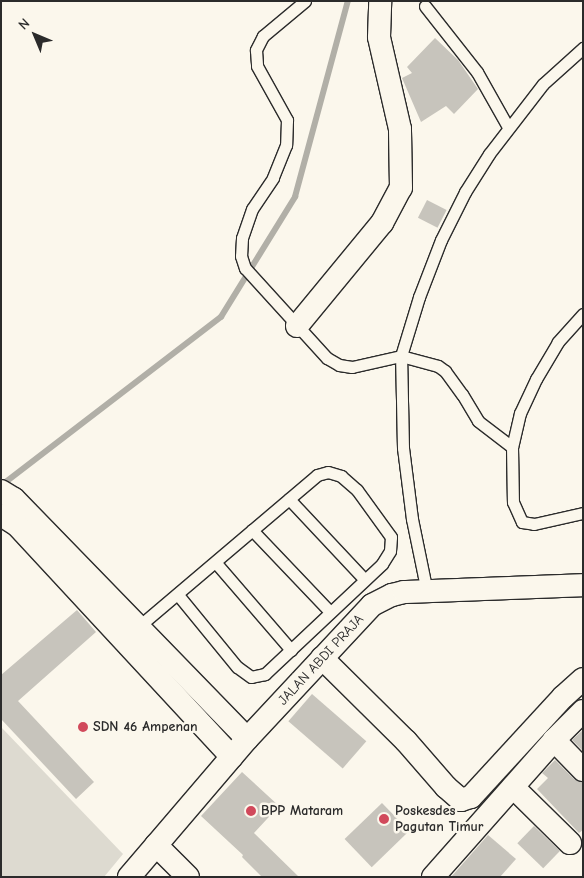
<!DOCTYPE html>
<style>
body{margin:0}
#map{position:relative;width:584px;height:878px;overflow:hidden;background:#fbf7ec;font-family:"Comic Neue",sans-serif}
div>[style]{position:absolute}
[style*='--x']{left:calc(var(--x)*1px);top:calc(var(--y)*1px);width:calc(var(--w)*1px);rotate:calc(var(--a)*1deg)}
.green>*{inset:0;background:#dddad0}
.stream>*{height:5.5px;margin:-2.75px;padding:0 2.75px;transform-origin:2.75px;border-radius:2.75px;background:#b1afa7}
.building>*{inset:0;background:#c7c4bc;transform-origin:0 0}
.roads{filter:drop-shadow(1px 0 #2b2b2b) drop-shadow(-1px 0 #2b2b2b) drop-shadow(0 1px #2b2b2b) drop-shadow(0 -1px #2b2b2b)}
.lane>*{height:11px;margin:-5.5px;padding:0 5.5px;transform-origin:5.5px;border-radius:5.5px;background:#fbf7ec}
.street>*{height:22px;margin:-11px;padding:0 11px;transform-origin:11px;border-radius:11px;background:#fbf7ec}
.dots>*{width:14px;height:14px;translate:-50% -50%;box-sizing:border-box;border:2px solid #fbf7ec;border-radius:50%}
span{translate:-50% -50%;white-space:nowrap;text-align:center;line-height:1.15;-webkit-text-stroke:5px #fbf7ec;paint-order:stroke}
.street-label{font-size:14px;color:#2b2b2b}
.poi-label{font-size:14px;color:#2b2b2b;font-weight:700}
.left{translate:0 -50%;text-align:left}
.frame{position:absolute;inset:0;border:2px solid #2b2b2b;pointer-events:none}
.north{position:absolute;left:10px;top:10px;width:50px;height:50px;-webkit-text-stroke:4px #fbf7ec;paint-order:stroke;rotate:315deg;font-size:14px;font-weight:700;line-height:20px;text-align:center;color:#2b2b2b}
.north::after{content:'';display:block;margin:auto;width:18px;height:22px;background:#2b2b2b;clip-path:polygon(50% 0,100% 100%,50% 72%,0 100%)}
</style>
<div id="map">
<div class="green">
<div style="clip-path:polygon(1px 727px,123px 854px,104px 877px,1px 877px)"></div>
</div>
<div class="stream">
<div style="--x:2;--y:485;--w:276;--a:-37.5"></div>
<div style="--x:221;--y:317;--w:141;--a:-58.3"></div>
<div style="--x:295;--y:197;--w:203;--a:-74.9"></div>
</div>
<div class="building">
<div style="clip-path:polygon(435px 38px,458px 60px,478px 89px,454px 114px,446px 106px,421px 122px,402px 78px,412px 73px,407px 67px)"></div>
<div style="left:427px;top:200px;width:22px;height:20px;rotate:27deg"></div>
<div style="clip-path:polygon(77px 610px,96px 632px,18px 701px,94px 782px,76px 799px,1px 719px,1px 675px)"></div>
<div style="left:312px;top:694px;width:72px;height:36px;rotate:41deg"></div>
<div style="clip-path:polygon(583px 730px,583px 751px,572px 740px)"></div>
<div style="clip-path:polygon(555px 760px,574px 779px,583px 783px,583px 830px,579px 833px,537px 789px,548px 778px,542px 773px)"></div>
<div style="clip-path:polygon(242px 772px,279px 806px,254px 833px,299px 877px,262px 877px,242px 857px,243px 855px,201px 816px)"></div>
<div style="left:382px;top:803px;width:39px;height:52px;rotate:46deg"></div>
<div style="left:534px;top:826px;width:36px;height:24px;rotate:44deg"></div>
<div style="clip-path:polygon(488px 835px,516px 859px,500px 877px,451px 877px)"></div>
</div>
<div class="roads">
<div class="lane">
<div style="--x:305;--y:1;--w:55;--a:140.2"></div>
<div style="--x:263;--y:36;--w:16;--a:117"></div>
<div style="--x:256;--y:50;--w:16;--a:86"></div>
<div style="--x:257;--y:66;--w:62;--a:60.9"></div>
<div style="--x:287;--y:120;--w:25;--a:92"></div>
<div style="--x:286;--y:145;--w:35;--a:112"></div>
<div style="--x:273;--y:178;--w:37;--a:124"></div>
<div style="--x:252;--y:209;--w:31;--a:109"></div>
<div style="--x:242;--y:238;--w:18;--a:93"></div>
<div style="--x:241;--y:256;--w:13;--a:72"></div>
<div style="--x:245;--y:268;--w:122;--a:47.7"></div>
<div style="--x:327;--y:358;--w:14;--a:30"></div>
<div style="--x:339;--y:365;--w:13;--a:9"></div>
<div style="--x:352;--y:367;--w:50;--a:-12.7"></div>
<div style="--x:401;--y:356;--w:38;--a:15"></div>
<div style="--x:438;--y:366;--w:9;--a:36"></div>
<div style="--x:445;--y:371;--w:29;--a:54"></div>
<div style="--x:462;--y:394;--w:31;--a:59"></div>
<div style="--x:478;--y:421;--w:43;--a:37.4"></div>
<div style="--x:425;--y:6;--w:84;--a:51.8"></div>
<div style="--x:477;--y:72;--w:63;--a:60.6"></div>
<div style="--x:583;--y:314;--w:38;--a:132"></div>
<div style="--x:558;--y:342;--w:43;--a:120.7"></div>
<div style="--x:536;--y:379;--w:38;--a:115"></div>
<div style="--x:520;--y:413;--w:35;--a:103"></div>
<div style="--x:512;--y:447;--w:55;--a:89"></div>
<div style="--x:513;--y:502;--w:22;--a:66"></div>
<div style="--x:522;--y:522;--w:12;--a:9"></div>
<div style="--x:534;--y:524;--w:50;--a:-12.7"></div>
<div style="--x:289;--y:499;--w:110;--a:46.8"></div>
<div style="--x:252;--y:530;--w:113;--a:46.4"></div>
<div style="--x:216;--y:563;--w:115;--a:49.2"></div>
<div style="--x:427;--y:592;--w:75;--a:-101.6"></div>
<div style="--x:412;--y:519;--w:72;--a:-97.2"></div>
<div style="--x:403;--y:448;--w:92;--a:-91.2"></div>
<div style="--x:401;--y:356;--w:62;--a:-73"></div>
<div style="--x:419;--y:297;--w:61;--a:-68.9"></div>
<div style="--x:441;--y:240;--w:54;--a:-63.4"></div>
<div style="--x:465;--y:192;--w:45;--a:-57.7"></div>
<div style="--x:489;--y:154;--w:88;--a:-52.4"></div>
<div style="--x:543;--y:84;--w:54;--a:-42"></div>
<div style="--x:138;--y:627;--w:235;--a:-40.3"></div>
<div style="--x:317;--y:475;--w:11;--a:-15"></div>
<div style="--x:328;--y:472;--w:14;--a:17"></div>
<div style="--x:341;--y:476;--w:21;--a:41"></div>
<div style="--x:357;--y:490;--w:58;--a:54.1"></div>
<div style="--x:391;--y:537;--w:14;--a:94"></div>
<div style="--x:390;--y:551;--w:15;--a:122"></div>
<div style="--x:382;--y:564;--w:161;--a:136.8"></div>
<div style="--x:265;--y:674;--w:14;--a:168"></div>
<div style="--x:251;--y:677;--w:17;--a:-144"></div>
<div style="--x:237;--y:667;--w:93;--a:-129.3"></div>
</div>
<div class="street">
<div style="--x:297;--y:326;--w:134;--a:-50.5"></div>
<div style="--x:382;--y:223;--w:40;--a:-62"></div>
<div style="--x:401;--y:188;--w:59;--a:-91"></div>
<div style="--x:400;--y:129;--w:94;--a:-102.9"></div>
<div style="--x:379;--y:37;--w:36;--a:-88"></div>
<div style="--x:1;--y:491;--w:15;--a:32"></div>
<div style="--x:14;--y:499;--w:334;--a:45.8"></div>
<div style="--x:1;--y:515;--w:19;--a:32"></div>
<div style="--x:17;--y:525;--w:316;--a:47.2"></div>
<div style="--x:322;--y:658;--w:118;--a:44.7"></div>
<div style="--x:406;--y:741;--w:61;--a:49"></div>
<div style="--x:446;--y:787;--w:20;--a:41"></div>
<div style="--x:461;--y:800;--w:10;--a:-17"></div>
<div style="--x:471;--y:797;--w:136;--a:-47.4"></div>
<div style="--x:563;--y:697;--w:27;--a:-42"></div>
<div style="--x:554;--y:740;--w:42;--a:46"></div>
<div style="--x:513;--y:787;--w:80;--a:44.5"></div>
<div style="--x:156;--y:845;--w:45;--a:45"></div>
<div style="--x:129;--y:877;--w:182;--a:-49.5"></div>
<div style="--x:247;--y:739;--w:183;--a:-47"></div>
<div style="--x:372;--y:605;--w:22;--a:-27"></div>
<div style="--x:392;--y:595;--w:12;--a:-14"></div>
<div style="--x:404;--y:592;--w:179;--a:-2.2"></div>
<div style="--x:433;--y:877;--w:183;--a:-48.5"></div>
<div style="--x:554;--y:740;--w:41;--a:-45"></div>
</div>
</div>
<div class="dots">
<div style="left:83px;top:727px;background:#d1495b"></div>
<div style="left:251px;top:811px;background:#d1495b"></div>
<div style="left:384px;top:819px;background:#d1495b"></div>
</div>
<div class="street-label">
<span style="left:321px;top:660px;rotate:-47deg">JALAN ABDI PRAJA</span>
</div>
<div class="poi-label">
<span class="left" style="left:93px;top:727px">SDN 46 Ampenan</span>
<span class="left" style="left:261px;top:811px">BPP Mataram</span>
<span class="left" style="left:395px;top:819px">Poskesdes<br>Pagutan Timur</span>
</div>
<div class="frame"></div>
<div class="north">N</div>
</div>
